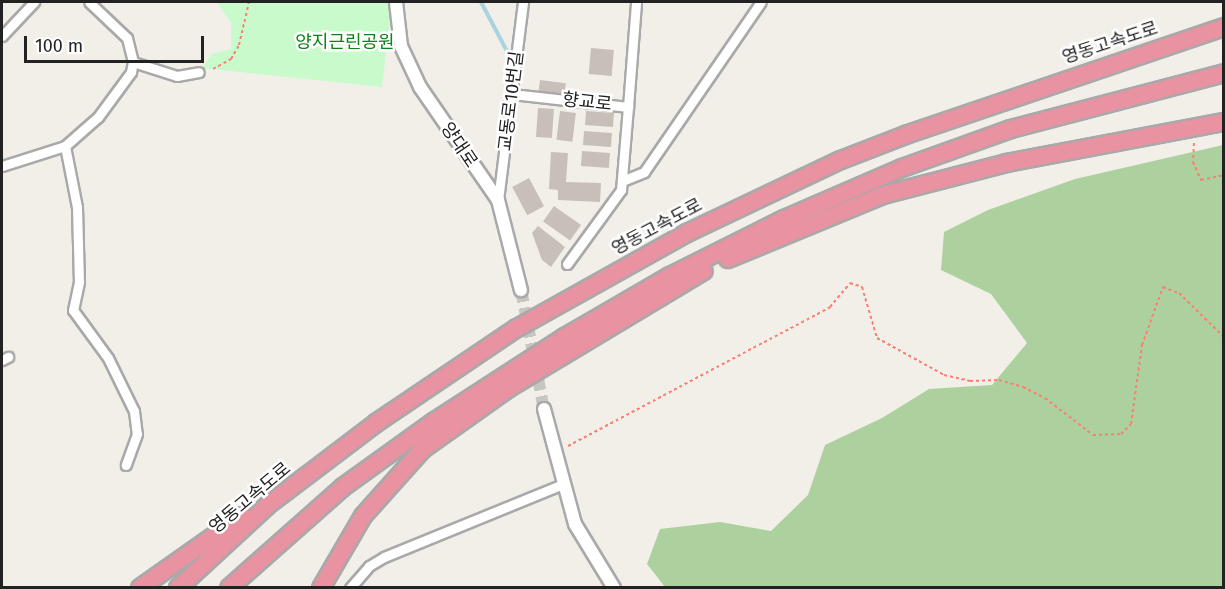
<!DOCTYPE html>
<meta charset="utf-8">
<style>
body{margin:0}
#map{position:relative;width:1225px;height:589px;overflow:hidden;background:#f2efe9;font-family:"Fira Sans","Noto Sans KR",sans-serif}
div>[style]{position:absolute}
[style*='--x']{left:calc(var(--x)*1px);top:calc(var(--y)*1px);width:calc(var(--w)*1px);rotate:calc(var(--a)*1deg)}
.forest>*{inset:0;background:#add19e}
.park>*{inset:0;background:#c8facc}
.stream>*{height:4px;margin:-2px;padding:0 2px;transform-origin:2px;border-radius:2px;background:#aad3df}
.building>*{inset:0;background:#c7bfb8;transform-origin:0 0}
.tertiary-tunnel>*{height:12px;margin-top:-6px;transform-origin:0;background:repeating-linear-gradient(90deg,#c8c6c1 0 12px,transparent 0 18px)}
.path>*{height:2px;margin-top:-1px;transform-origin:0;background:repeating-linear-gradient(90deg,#fa8072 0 3px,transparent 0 6px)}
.roads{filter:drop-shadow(2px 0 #a9a9a9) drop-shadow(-2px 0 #a9a9a9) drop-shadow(0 2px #a9a9a9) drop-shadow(0 -2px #a9a9a9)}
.minor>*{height:9px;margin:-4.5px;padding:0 4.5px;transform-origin:4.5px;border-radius:4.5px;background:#fff}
.tertiary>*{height:12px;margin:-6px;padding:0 6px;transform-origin:6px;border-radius:6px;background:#fff}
.motorway>*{height:16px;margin:-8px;padding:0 8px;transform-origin:8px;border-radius:8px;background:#e892a2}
span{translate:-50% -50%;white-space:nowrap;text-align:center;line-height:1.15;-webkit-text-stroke:5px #fff;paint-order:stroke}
.park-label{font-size:18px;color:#0c8416}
.street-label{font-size:18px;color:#222}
.frame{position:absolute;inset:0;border:3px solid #222;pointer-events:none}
.scale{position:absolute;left:24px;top:36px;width:180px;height:27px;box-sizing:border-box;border:3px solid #222;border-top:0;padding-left:8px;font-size:18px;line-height:21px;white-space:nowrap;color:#222;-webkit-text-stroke:4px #fff;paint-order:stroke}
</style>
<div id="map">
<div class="forest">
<div style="clip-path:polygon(1223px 145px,1223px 587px,665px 587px,647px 564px,660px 529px,720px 522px,771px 531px,808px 495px,825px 445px,882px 418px,929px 389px,992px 385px,1027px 343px,991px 294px,941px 270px,944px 232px,988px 210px,1075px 179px)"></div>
</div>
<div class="park">
<div style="clip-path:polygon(217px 2px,392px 2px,382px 87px,202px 68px,212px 54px,231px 49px,231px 23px)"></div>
</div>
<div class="stream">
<div style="--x:481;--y:2;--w:62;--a:62.2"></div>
</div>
<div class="building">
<div style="left:591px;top:48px;width:23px;height:26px;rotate:5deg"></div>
<div style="left:540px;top:80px;width:26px;height:13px;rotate:7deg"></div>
<div style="left:538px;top:108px;width:16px;height:29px;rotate:4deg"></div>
<div style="left:560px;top:111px;width:16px;height:29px;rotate:7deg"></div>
<div style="left:586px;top:111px;width:28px;height:14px;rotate:4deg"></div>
<div style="left:584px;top:131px;width:28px;height:14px;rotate:4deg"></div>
<div style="left:582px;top:151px;width:28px;height:15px;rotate:4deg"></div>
<div style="clip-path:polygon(551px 152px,568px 153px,566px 182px,601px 183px,600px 202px,558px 200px,558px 190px,549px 189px)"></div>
<div style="left:529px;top:178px;width:32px;height:19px;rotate:62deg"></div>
<div style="left:554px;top:206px;width:33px;height:19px;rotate:35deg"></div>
<div style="clip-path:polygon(538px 226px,565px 247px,551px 267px,542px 260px,532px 233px)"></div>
</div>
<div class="tertiary-tunnel">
<div style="--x:521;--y:290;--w:121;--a:79.1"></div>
</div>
<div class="path">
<div style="--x:213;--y:69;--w:21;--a:-29"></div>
<div style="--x:231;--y:59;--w:16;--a:-60"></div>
<div style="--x:239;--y:45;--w:44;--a:-76.9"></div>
<div style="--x:1194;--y:143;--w:19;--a:93"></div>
<div style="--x:1193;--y:162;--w:20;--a:66"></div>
<div style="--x:1201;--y:180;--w:24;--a:-12"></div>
<div style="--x:568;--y:446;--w:297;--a:-27.9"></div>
<div style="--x:830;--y:307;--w:31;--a:-50"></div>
<div style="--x:850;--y:283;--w:13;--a:18"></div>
<div style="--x:862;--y:287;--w:53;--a:73.6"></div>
<div style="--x:877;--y:338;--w:77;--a:28.9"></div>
<div style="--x:944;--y:375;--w:27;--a:13"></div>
<div style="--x:970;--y:381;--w:29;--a:-2"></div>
<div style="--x:999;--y:380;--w:25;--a:16"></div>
<div style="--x:1023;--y:387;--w:25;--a:27"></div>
<div style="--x:1045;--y:398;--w:61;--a:37.6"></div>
<div style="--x:1093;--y:435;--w:28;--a:-2"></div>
<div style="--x:1121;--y:434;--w:14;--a:-45"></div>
<div style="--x:1131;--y:424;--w:80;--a:-82.1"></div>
<div style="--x:1142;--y:345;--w:62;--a:-70.1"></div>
<div style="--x:1163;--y:287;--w:17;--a:21"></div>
<div style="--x:1179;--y:293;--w:63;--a:44.4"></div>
</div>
<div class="roads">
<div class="minor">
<div style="--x:2;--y:36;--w:47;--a:-46.7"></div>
<div style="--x:133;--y:62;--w:46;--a:17.7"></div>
<div style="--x:177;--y:76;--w:22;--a:-10"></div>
<div style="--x:512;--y:94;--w:117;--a:6.4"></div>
<div style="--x:628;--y:107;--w:105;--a:-85.6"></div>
<div style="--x:65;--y:146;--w:62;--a:78.9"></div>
<div style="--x:77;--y:207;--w:75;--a:88.5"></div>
<div style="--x:79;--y:282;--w:29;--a:102"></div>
<div style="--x:73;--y:310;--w:59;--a:53.9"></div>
<div style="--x:108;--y:358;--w:59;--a:63.9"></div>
<div style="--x:134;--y:411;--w:23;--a:83"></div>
<div style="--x:137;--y:434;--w:33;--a:110"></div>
<div style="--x:2;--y:166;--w:66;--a:-17.6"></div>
<div style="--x:65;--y:146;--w:44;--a:-41.3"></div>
<div style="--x:98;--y:117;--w:56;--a:-53.7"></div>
<div style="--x:131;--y:72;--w:10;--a:-79"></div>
<div style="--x:133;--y:62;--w:25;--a:-104"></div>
<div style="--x:127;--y:38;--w:52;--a:-136.5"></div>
<div style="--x:622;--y:181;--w:24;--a:-22"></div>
<div style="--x:644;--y:172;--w:206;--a:-55.5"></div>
<div style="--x:498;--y:200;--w:200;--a:-82.8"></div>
<div style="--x:567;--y:264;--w:92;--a:-53.9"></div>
<div style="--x:621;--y:190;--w:83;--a:-85.2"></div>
<div style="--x:2;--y:360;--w:7;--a:-27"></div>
<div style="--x:350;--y:588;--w:29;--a:-49"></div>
<div style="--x:369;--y:566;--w:17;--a:-31"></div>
<div style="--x:384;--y:557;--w:193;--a:-22.2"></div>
</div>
<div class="tertiary">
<div style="--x:396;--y:2;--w:44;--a:83.5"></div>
<div style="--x:401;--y:46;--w:45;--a:65.1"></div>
<div style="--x:420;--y:87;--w:137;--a:55.4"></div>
<div style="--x:498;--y:200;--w:93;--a:75.7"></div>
<div style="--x:544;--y:409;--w:119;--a:74.9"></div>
<div style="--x:575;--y:524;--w:75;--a:58.6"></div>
</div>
<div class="motorway">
<div style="--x:728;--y:259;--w:168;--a:-22.4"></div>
<div style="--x:883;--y:195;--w:128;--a:-14.5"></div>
<div style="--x:1007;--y:163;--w:221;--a:-10.7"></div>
<div style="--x:140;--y:588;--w:125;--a:-35.2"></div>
<div style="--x:178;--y:588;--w:122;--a:-42.7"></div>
<div style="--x:268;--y:505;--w:136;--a:-37.2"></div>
<div style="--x:376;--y:423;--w:170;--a:-34"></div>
<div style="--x:517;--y:328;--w:195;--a:-29.2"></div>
<div style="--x:687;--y:233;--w:170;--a:-25.4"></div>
<div style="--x:841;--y:160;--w:72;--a:-21.2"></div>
<div style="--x:908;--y:134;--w:334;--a:-18.7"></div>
<div style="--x:229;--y:588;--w:152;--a:-41.5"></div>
<div style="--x:343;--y:487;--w:113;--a:-35.7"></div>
<div style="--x:435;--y:421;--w:155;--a:-32.9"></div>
<div style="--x:565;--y:337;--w:121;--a:-30.2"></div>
<div style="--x:670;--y:276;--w:127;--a:-26.6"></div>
<div style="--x:784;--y:219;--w:129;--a:-23.4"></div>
<div style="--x:902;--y:168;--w:116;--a:-19.7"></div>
<div style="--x:1011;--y:129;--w:220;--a:-14.7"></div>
<div style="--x:321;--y:588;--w:83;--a:-59.7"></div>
<div style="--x:363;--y:516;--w:90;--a:-48.2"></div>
<div style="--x:423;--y:449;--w:105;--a:-35.3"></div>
<div style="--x:509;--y:388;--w:227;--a:-31"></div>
</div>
</div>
<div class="park-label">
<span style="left:345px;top:42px">양지근린공원</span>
</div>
<div class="street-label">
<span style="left:1110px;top:43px;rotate:-18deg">영동고속도로</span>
<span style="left:511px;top:101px;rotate:-83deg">교동로10번길</span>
<span style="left:587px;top:102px;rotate:6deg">향교로</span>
<span style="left:459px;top:145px;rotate:56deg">양대로</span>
<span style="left:657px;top:227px;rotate:-28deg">영동고속도로</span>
<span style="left:250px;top:498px;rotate:-40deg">영동고속도로</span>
</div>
<div class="frame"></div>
<div class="scale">100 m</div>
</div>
